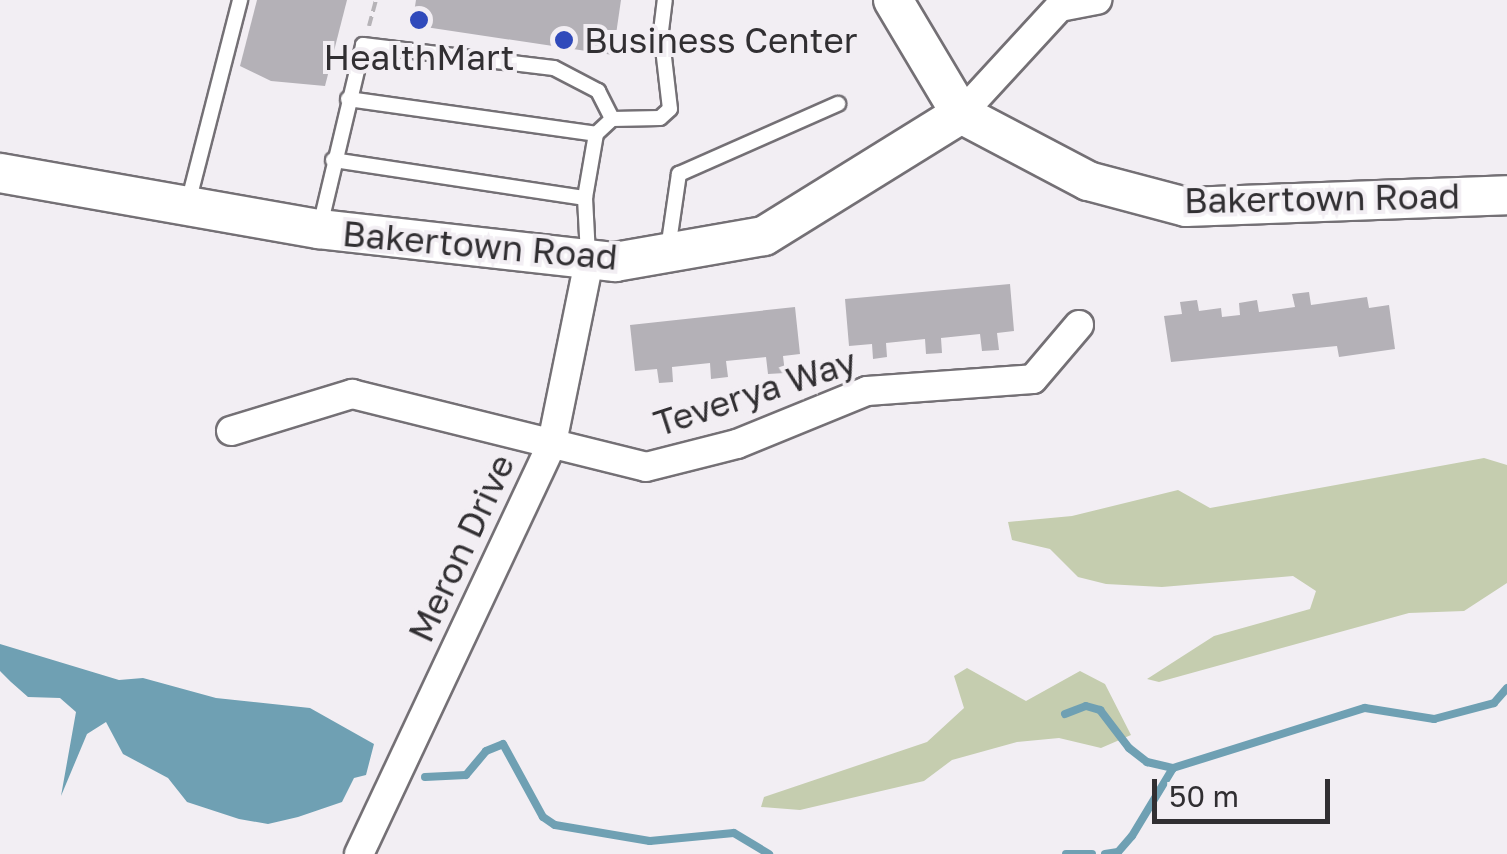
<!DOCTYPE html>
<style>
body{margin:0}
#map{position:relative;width:1507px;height:854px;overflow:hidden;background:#f2eef3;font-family:"Golos Text",sans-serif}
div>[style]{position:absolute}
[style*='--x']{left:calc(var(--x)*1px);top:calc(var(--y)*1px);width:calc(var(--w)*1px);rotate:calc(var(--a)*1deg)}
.green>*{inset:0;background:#c5cdaf}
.water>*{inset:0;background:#6fa0b3}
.stream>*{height:8px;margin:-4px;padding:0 4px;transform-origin:4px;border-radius:4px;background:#6fa0b3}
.building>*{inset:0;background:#b4b1b7}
.path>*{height:4px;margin-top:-2px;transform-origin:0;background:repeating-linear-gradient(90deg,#b6b3b7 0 10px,transparent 0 15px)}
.roads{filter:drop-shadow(2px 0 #747075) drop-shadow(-2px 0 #747075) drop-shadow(0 2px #747075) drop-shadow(0 -2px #747075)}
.lane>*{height:14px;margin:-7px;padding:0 7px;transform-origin:7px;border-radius:7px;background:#fff}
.street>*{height:28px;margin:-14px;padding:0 14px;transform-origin:14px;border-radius:14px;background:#fff}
.secondary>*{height:38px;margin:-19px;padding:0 19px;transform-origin:19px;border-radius:19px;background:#fff}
.dots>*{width:28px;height:28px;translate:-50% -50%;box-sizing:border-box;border:5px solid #f2eef3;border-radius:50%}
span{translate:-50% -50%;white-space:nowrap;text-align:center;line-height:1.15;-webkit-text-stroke:8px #f2eef3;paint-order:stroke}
.poi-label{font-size:35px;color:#312f32}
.left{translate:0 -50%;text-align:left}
.street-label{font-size:35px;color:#312f32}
.scale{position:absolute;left:1152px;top:779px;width:178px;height:45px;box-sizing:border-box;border:5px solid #312f32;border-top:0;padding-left:12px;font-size:30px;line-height:35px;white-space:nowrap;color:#312f32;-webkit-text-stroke:8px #f2eef3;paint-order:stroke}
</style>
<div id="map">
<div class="green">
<div style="clip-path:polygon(1484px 458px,1507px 465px,1507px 583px,1464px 611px,1409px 613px,1159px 682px,1147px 679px,1214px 636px,1310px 609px,1316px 591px,1293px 576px,1162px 587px,1106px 584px,1078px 577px,1050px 549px,1012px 540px,1008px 522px,1072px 516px,1178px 490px,1210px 508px)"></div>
<div style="clip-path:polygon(967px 668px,1026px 701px,1080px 671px,1105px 684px,1131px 735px,1101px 748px,1059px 738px,1017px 742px,952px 760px,924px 781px,800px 810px,761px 807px,764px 797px,927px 742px,964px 708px,954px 676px)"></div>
</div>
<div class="water">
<div style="clip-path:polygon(0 644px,119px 680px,143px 678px,216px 698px,310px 708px,374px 744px,366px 775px,354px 778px,342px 802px,298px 817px,268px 824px,239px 819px,187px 802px,168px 778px,123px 754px,106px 722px,87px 734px,61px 796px,76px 712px,60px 698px,28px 697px,11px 682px,0 671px)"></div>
</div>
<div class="stream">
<div style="--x:1065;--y:714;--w:22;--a:-21"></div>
<div style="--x:1086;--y:706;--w:15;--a:16"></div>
<div style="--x:1100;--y:710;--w:48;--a:52.7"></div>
<div style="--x:1129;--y:748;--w:23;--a:38"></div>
<div style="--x:1147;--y:762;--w:27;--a:13"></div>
<div style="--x:425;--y:777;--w:41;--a:-2.8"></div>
<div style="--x:466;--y:775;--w:31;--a:-50"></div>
<div style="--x:486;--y:751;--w:18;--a:-22"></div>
<div style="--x:503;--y:744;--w:83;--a:61.3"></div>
<div style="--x:543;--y:817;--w:14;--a:34"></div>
<div style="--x:555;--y:825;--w:96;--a:9.6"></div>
<div style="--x:650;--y:841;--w:84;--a:-5.4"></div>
<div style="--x:734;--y:833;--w:41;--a:31"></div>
<div style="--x:1066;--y:854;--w:26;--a:0"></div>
<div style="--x:1105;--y:854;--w:13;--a:-9"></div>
<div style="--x:1118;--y:852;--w:21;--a:-49"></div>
<div style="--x:1132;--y:836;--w:79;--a:-58.9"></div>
<div style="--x:1173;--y:768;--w:201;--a:-17.4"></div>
<div style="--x:1365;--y:708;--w:70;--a:9.1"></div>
<div style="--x:1434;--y:719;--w:62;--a:-14.9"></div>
<div style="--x:1494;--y:703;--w:20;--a:-49"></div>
</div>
<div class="building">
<div style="clip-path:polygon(257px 0,347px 0,325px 86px,271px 81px,240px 66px)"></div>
<div style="clip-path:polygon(416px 0,621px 0,613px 55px,412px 25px)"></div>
<div style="clip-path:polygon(1010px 284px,1014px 331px,997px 333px,999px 350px,982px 351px,980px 334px,941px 338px,942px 353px,926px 354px,925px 339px,886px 343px,887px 357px,873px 359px,872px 344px,849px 346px,845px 299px)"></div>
<div style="clip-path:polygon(1309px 292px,1311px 305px,1367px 297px,1369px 308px,1389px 305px,1395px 349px,1339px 357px,1337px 346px,1171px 362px,1164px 316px,1182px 314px,1180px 302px,1197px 300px,1199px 311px,1221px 308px,1222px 317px,1240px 315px,1239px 303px,1257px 300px,1259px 312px,1295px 307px,1292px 294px)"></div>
<div style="clip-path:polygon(795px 307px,800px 354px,783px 356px,785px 373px,768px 374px,766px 357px,726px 361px,728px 377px,711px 379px,710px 363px,672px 367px,673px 382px,659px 383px,657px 369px,635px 371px,630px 325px)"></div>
</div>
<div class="path">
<div style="--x:369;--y:26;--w:27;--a:-75"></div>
</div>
<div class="roads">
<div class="lane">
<div style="--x:348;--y:99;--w:250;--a:8"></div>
<div style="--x:596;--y:134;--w:65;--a:99.8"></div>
<div style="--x:585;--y:198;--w:57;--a:87"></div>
<div style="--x:596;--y:134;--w:22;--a:-43"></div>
<div style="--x:612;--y:119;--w:48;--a:-1.2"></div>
<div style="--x:660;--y:118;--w:13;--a:-42"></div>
<div style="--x:670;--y:109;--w:79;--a:-96.6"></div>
<div style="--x:661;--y:31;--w:31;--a:-83"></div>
<div style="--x:333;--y:160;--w:255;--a:8.6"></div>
<div style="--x:188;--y:203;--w:210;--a:-75.6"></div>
<div style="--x:320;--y:226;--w:186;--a:-76.6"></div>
<div style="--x:363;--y:45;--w:192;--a:6.9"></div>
<div style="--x:554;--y:68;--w:50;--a:27.6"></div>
<div style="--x:598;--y:91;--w:31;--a:63"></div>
<div style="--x:668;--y:249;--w:76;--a:-81.7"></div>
<div style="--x:679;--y:174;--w:174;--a:-23.8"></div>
</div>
<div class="street">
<div style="--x:1065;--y:6;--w:33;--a:-11"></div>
<div style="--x:961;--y:114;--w:155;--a:-47.4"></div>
<div style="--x:231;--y:431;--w:127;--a:-17"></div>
<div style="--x:352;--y:394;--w:303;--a:13.9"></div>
<div style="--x:646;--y:467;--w:94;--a:-14.2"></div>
<div style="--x:737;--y:444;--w:140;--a:-22.2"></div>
<div style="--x:867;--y:391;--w:166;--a:-4.1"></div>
<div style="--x:1033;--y:379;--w:71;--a:-49.6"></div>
<div style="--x:359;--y:854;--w:454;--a:-64.8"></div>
<div style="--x:552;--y:443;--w:186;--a:-78.5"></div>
</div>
<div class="secondary">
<div style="--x:893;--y:0;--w:133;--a:59.2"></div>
<div style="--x:961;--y:114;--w:144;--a:27.8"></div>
<div style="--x:1088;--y:181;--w:101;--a:14.9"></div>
<div style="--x:1186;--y:207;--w:321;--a:-2.1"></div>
<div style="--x:0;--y:173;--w:324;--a:10"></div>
<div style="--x:319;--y:229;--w:298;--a:6.4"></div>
<div style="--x:615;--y:262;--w:151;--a:-9.9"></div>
<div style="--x:764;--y:236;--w:232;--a:-31.8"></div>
</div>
</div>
<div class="dots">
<div style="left:419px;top:20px;background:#304abb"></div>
<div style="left:564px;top:40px;background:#304abb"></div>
</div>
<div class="poi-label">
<span class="left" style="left:584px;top:40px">Business Center</span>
<span style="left:419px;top:57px">HealthMart</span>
</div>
<div class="street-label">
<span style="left:1322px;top:198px;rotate:-1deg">Bakertown Road</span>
<span style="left:480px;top:245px;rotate:5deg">Bakertown Road</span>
<span style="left:755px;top:392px;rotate:-18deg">Teverya Way</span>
<span style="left:461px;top:548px;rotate:-65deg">Meron Drive</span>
</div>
<div class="scale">50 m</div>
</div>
